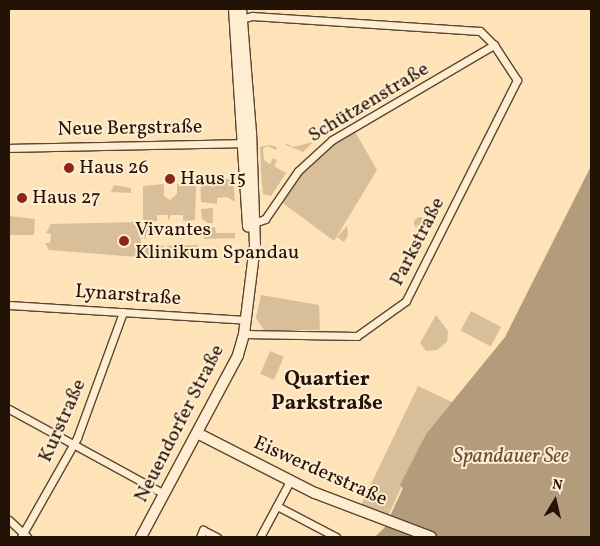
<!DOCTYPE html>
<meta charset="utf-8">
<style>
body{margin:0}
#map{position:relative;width:600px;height:546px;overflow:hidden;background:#fde3b7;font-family:Vollkorn,serif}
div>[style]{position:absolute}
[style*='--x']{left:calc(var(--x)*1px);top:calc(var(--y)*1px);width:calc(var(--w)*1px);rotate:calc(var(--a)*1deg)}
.green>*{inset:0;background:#d8bf99;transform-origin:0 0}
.round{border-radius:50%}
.water>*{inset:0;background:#b39c7b}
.roads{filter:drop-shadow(1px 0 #5a4632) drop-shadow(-1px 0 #5a4632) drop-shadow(0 1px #5a4632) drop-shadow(0 -1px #5a4632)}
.street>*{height:7px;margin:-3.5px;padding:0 3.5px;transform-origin:3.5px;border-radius:3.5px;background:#feedd0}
.secondary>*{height:10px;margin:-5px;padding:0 5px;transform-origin:5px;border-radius:5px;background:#feedd0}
.dots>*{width:14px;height:14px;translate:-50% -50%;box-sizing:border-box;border:2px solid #feedd0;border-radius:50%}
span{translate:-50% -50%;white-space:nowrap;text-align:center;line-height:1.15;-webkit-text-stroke:4px #feedd0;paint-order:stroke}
.street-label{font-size:20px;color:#231206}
.poi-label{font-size:20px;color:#231206}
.left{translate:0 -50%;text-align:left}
.neighbourhood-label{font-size:21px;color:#231206;font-weight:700}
.water-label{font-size:21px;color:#64503b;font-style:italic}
.frame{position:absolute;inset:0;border:10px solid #231206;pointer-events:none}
.north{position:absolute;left:530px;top:476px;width:50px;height:50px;-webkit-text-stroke:4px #feedd0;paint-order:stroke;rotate:9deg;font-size:14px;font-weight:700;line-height:20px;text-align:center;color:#231206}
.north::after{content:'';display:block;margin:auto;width:18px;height:22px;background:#231206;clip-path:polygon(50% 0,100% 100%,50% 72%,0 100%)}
</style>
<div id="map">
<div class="green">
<div style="clip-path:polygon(354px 130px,377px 170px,334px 241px,280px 201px,306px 164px)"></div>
<div style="clip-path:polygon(313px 142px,303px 152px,286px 145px,286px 143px,293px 147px)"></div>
<div style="clip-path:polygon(269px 145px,277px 147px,276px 150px,267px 146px,263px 149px,264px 160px,270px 164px,273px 158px,277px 160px,274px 166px,286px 173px,271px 196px,263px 194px,261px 173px,260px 147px)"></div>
<div style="clip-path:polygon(200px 175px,206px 175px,207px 180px,233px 179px,235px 202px,227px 197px,217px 198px,217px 204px,201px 202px)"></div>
<div style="clip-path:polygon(164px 184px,164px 196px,170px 200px,177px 194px,177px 184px,196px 185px,195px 220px,183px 221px,183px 215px,171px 215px,168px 221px,168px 215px,157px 215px,157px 221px,143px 222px,143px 186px)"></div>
<div style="clip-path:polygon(114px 185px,131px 188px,131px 193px,111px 192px)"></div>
<div style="clip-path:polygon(213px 208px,213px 223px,208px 223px,202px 219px,201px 209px)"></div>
<div style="clip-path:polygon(9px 216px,35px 219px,34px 235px,9px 235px)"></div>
<div class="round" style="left:414px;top:217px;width:12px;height:12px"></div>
<div style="clip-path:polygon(140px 222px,141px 255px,137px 257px,49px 250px,45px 243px,50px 243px,51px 234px,46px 233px,51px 224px)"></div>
<div style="clip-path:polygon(163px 225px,163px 233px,147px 234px,144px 240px,145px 226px)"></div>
<div style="clip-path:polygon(347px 226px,348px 235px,344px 242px,337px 237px)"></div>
<div style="clip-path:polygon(208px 227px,215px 227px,216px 233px,235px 233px,235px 238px,204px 239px,204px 230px)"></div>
<div style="clip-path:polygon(144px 242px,147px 246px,198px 245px,197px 255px,192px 258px,145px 255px)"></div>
<div style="clip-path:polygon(261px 295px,319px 305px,320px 330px,264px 330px,256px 318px)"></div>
<div style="left:471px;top:311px;width:34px;height:22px;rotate:28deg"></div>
<div style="clip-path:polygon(436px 315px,448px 331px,447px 342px,437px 350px,426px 351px,420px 343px)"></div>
<div style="left:270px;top:351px;width:15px;height:25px;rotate:23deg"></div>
<div style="clip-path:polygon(418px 386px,452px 402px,426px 434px,388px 516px,361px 505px)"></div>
</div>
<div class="water">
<div style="clip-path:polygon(591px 166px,591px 537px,375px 537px,385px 527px,403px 488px,400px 485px,426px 434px,505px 337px)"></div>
</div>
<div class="roads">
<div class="street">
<div style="--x:238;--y:20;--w:15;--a:-16"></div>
<div style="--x:252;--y:16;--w:228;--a:3.8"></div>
<div style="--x:480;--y:31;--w:20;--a:45"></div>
<div style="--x:494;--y:45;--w:42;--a:56.7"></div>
<div style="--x:517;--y:80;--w:247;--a:116.7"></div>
<div style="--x:406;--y:301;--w:60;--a:144.5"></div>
<div style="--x:357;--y:336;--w:113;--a:-179"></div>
<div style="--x:9;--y:148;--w:237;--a:-1.2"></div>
<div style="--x:254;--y:223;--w:12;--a:-20"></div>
<div style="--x:265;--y:219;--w:58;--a:-55.5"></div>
<div style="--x:298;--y:171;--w:46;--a:-42.4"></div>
<div style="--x:332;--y:140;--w:188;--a:-30.4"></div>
<div style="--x:9;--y:305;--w:237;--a:3.6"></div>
<div style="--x:9;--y:409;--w:177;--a:28.7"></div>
<div style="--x:277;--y:506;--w:67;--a:27.7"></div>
<div style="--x:9;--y:520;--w:25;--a:43"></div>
<div style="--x:21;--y:537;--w:114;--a:-60.5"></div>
<div style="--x:77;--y:438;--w:134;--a:-69.9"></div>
<div style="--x:200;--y:537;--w:8;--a:-67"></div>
<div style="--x:203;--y:530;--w:16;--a:27"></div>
<div style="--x:260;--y:537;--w:64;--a:-61.8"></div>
</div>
<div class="secondary">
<div style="--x:234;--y:9;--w:218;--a:86.3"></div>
<div style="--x:197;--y:433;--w:132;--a:27"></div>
<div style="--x:315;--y:493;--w:124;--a:20.8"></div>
<div style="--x:141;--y:537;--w:206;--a:-61.9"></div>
<div style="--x:238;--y:355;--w:22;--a:-74"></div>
<div style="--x:244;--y:334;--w:89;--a:-82.9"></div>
<div style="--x:255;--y:246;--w:113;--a:-92"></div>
<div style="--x:251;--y:133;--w:124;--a:-94.6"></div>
</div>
</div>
<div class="dots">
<div style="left:69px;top:168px;background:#8f2418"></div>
<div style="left:170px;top:179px;background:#8f2418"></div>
<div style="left:22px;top:198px;background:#8f2418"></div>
<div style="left:124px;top:241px;background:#8f2418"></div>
</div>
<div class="street-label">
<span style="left:369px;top:103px;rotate:-31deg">Schützenstraße</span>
<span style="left:130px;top:129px;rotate:-1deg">Neue Bergstraße</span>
<span style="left:418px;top:242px;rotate:-63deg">Parkstraße</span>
<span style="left:128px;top:296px;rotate:4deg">Lynarstraße</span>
<span style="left:63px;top:421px;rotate:-66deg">Kurstraße</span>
<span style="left:180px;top:424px;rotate:-63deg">Neuendorfer Straße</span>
<span style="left:320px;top:472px;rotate:24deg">Eiswerderstraße</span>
</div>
<div class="poi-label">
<span class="left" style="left:79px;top:168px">Haus 26</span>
<span class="left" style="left:180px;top:179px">Haus 15</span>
<span class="left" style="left:32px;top:198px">Haus 27</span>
<span class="left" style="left:135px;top:242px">Vivantes<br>Klinikum Spandau</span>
</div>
<div class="neighbourhood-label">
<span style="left:327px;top:392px">Quartier<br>Parkstraße</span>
</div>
<div class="water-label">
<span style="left:511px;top:457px">Spandauer See</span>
</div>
<div class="frame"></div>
<div class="north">N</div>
</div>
